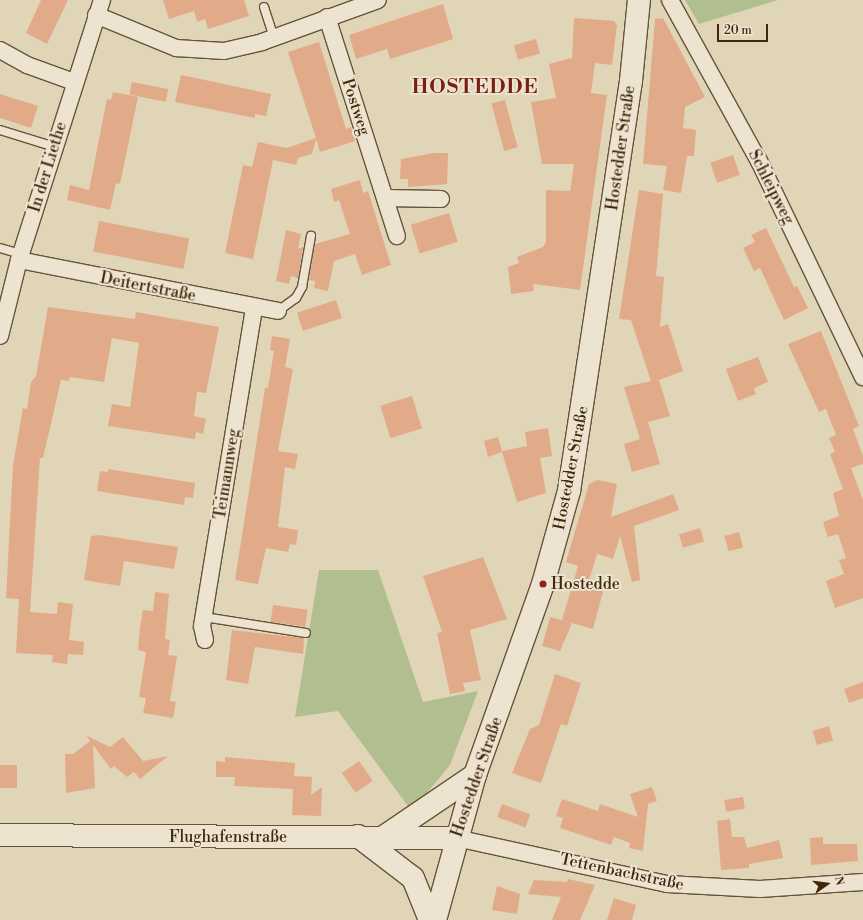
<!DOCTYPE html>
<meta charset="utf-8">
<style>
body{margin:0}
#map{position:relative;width:863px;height:920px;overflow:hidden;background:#e1d5b7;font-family:"Libre Bodoni",serif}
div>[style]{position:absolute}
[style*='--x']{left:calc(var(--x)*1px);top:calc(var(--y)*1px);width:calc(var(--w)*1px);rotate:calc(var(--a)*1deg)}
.green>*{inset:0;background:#b1be90}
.building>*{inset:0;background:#e1ab8a;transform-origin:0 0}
.roads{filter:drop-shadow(1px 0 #695338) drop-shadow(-1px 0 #695338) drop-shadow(0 1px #695338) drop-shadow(0 -1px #695338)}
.lane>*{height:8px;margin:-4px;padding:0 4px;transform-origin:4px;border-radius:4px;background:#ece4d0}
.street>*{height:16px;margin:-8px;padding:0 8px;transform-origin:8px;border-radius:8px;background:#ece4d0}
.secondary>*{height:22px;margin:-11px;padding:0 11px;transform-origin:11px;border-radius:11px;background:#ece4d0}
.dots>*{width:11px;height:11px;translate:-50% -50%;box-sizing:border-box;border:2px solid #ece4d0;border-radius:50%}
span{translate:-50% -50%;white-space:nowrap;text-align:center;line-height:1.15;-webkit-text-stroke:4px #ece4d0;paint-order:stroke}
.street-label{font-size:16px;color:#41280d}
.poi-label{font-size:16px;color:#41280d}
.left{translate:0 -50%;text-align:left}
.district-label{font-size:20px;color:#7a1f14;font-weight:700;letter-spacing:1px}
.north{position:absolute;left:807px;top:864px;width:40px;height:40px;-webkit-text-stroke:3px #ece4d0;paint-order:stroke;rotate:76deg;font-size:11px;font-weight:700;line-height:16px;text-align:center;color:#41280d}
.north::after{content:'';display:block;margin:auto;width:14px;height:18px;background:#41280d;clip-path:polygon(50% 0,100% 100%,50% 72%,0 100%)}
.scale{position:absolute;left:717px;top:24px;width:51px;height:18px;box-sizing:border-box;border:2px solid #41280d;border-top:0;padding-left:5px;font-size:12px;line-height:14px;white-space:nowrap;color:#41280d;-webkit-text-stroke:3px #ece4d0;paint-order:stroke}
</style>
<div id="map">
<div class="green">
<div style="clip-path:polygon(685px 0,778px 0,699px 24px)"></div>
<div style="clip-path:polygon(319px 570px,378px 570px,423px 702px,478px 691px,450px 765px,426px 794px,408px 806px,338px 711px,295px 717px)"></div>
</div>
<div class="building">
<div style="clip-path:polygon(41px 0,68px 0,47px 44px,26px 33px)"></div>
<div style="clip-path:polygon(163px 0,244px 0,249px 16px,208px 29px,205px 19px,197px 22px,194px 11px,169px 19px)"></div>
<div style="clip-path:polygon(443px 4px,453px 39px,390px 59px,387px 49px,356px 59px,349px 35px)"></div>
<div style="clip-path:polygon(574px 18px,614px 21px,617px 25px,612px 65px,595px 63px,591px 93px,607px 95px,580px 290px,533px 284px,534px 291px,511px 294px,508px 267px,519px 263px,517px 257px,543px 247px,546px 242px,546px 190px,570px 191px,574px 164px,542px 164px,531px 102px,556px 98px,549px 64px,572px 58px)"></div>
<div style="clip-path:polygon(663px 18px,705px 97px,685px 107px,683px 128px,696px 130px,694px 156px,687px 156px,681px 193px,663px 190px,667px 166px,643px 164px,655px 19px)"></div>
<div style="left:536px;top:39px;width:15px;height:23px;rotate:74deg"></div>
<div style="clip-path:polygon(319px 42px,346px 129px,351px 127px,355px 141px,320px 152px,316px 139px,312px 154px,298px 158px,296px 165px,273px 160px,253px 259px,225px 253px,243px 165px,252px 167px,258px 142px,287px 148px,316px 138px,288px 52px)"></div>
<div style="clip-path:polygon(181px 75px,271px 94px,266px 116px,255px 114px,255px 118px,175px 102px)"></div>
<div style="left:132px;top:82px;width:37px;height:13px;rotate:11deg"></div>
<div style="clip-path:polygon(113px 92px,138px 97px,120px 184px,116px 183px,110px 210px,67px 200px,70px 185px,89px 190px,107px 99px,111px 100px)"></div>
<div style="clip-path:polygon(0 94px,38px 106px,31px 128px,0 118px)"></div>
<div style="left:505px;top:100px;width:49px;height:14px;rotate:75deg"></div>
<div style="clip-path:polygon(434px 153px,448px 153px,447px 184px,408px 187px,408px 179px,400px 179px,401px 159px)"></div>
<div style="left:733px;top:155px;width:21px;height:24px;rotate:71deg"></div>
<div style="clip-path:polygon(360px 180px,363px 193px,368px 191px,391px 265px,362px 275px,355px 254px,334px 261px,328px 291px,314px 288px,315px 281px,309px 280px,315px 244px,350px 234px,339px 200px,334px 202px,331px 189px)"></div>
<div style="clip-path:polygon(639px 190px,663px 194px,656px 276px,664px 277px,660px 327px,668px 324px,683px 371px,659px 380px,670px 416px,648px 422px,660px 464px,632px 472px,624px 444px,640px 439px,624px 387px,651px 381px,631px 320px,619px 319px)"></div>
<div style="left:449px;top:213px;width:30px;height:40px;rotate:73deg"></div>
<div style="left:99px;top:221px;width:92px;height:31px;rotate:11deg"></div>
<div style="clip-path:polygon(766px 228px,794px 287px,797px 286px,808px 308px,784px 320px,760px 268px,754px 271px,743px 248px,755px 242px,751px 235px)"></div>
<div style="clip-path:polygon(286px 230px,301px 234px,298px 249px,303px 247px,298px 278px,291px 276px,289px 284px,276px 281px)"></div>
<div style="left:336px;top:300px;width:19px;height:41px;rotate:72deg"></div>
<div style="clip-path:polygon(48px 307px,135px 319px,136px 312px,219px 327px,206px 393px,197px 392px,194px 416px,206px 419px,203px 434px,196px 432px,195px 439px,108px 426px,112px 404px,130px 407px,139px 343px,112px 338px,104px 382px,70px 377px,69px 381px,61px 380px,43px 458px,40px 458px,30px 612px,57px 614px,58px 602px,73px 604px,69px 640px,84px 642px,83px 655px,68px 654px,67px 664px,52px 662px,53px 655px,16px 653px,19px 599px,6px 598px,13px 465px,23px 408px,27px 409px,31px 382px,36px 376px)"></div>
<div style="clip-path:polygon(821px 331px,859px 426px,853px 429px,863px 456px,863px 464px,851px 468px,863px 500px,863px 598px,835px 608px,826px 581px,844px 574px,839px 560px,846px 558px,838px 534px,828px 537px,823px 522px,839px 516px,833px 493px,843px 489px,830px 454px,835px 452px,829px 438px,836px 435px,826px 409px,819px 412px,788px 344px)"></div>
<div style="clip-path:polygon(272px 336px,290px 339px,285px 367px,293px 369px,278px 451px,298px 454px,295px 469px,285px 467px,278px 527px,298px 530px,296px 545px,290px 544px,288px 552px,266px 548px,258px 584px,235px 580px,265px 388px,268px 388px,274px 351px,270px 350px)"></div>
<div style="clip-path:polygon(758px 357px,768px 382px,754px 388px,756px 394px,738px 401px,726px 369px)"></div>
<div style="left:412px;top:396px;width:34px;height:33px;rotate:73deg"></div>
<div style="clip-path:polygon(548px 428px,552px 456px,540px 458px,546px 493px,517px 502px,502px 452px,488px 457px,484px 441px,498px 437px,502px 451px,527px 446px,525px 432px)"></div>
<div style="clip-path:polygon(108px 469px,195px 483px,193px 498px,185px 497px,184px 505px,97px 491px,100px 471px,108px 472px)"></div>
<div style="clip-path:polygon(598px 480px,617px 484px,611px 517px,673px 494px,679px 510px,634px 526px,640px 580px,632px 582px,620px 536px,613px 559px,597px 554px,588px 584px,604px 588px,593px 629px,562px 620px,578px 566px,566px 562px,589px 484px)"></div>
<div style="left:700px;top:528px;width:14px;height:22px;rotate:73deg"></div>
<div style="left:739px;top:532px;width:16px;height:15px;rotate:75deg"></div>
<div style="clip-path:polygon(99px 535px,178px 547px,174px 569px,124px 561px,120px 586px,84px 580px,91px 536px)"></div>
<div style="clip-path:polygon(483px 557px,507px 619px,470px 630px,481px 680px,463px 683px,465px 691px,450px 694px,437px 633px,442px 632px,423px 576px)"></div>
<div style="clip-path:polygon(155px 592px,169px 594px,165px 639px,170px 640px,168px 655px,177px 656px,170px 701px,176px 702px,173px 718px,143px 713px,146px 698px,139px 697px,146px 652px,138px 650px,140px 628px,143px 610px,153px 611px)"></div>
<div style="left:273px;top:605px;width:35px;height:17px;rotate:8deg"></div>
<div style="clip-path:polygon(550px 617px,572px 623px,560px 651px,542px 646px)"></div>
<div style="clip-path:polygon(232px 630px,304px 638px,303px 654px,255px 647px,248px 684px,226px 680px)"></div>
<div style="clip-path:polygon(555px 674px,581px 683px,567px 726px,561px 724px,541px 783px,512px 773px,530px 729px,539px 725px)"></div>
<div style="clip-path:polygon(863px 682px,863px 698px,849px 703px,844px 689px)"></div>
<div style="left:829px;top:726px;width:15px;height:17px;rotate:74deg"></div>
<div style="clip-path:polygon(87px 736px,110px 747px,123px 737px,143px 761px,168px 756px,140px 779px,134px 772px,127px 777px,114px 766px,111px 769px,93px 745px,95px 788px,66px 793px,65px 754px,73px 754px,90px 741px)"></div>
<div style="clip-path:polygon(225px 757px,295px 763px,294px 776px,312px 777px,311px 795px,322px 787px,321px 816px,292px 815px,293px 789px,234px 786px,235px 777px,216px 777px,216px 761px,225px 762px)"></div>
<div style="left:359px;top:761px;width:24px;height:21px;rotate:55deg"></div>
<div style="left:0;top:765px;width:17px;height:23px"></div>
<div style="clip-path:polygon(652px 787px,657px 801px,648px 804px,643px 851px,629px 848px,630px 843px,614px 837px,611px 845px,560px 828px,563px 818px,556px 816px,562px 799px,598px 811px,600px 804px,638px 817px,630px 794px)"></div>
<div style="left:743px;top:797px;width:12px;height:19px;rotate:81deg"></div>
<div style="left:502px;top:804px;width:30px;height:14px;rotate:20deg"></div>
<div style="clip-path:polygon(730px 819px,732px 837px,744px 837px,747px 848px,779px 840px,783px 858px,749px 864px,749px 868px,721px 870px,717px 821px)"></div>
<div style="clip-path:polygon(823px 837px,823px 844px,857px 844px,858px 861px,811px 865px,810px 838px)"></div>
<div style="clip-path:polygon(568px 879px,595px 885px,580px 920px,552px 920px,561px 897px,528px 894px,534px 880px,567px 882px)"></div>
<div style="clip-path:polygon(497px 886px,520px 894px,517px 914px,492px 910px)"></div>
<div style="clip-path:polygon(614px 898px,636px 905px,632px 920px,607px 920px)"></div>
</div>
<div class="roads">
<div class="lane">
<div style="--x:264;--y:7;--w:33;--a:72"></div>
<div style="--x:0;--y:130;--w:58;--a:17.2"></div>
<div style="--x:0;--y:248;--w:22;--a:16"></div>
<div style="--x:278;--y:311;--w:22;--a:-36"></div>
<div style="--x:296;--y:298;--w:13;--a:-61"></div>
<div style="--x:302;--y:287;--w:52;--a:-80"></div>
<div style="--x:204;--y:617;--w:103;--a:8.9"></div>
</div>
<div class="street">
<div style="--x:670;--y:0;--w:184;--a:61.1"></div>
<div style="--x:759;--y:161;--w:240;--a:64.3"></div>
<div style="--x:96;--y:15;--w:87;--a:22.4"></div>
<div style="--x:176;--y:48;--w:48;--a:3.6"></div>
<div style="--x:224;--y:51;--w:39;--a:-13"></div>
<div style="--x:262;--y:42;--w:123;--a:-19.9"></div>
<div style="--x:327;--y:17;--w:230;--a:72.3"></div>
<div style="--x:0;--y:50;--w:31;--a:29"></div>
<div style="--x:27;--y:65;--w:50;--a:19.9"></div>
<div style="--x:385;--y:198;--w:56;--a:1"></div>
<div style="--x:19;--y:260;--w:264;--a:11.1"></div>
<div style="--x:0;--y:336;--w:78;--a:-76"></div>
<div style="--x:19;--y:260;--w:273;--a:-72.3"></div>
<div style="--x:205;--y:640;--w:14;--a:-102"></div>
<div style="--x:202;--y:626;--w:323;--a:-80.7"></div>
<div style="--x:456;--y:838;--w:216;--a:12.3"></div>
<div style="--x:667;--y:884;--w:93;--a:3.1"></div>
<div style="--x:760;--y:889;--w:103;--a:-3.9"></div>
</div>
<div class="secondary">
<div style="--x:0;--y:835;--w:456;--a:0.4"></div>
<div style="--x:358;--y:836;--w:69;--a:37.4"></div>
<div style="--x:413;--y:878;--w:45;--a:68"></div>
<div style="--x:385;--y:836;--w:109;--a:-34.1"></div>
<div style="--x:435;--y:920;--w:150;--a:-74.6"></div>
<div style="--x:475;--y:775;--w:203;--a:-70.4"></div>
<div style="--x:543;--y:584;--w:97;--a:-74.4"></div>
<div style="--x:569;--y:491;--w:415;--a:-81.4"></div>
<div style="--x:631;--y:81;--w:81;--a:-84.4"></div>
</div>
</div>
<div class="dots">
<div style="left:543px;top:584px;background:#8f2418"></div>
</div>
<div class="street-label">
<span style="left:356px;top:107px;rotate:72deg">Postweg</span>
<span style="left:621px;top:148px;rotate:-82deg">Hostedder Straße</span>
<span style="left:48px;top:167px;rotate:-73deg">In der Liethe</span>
<span style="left:771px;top:187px;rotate:63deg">Schleipweg</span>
<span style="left:148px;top:287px;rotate:11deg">Deitertstraße</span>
<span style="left:571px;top:468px;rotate:-79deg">Hostedder Straße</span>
<span style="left:227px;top:474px;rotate:-81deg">Teimannweg</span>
<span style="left:477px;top:777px;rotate:-71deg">Hostedder Straße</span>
<span style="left:228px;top:837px">Flughafenstraße</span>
<span style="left:622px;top:872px;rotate:12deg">Tettenbachstraße</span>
</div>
<div class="poi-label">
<span class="left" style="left:551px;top:584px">Hostedde</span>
</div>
<div class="district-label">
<span style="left:475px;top:87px">HOSTEDDE</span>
</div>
<div class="north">N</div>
<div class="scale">20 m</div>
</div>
